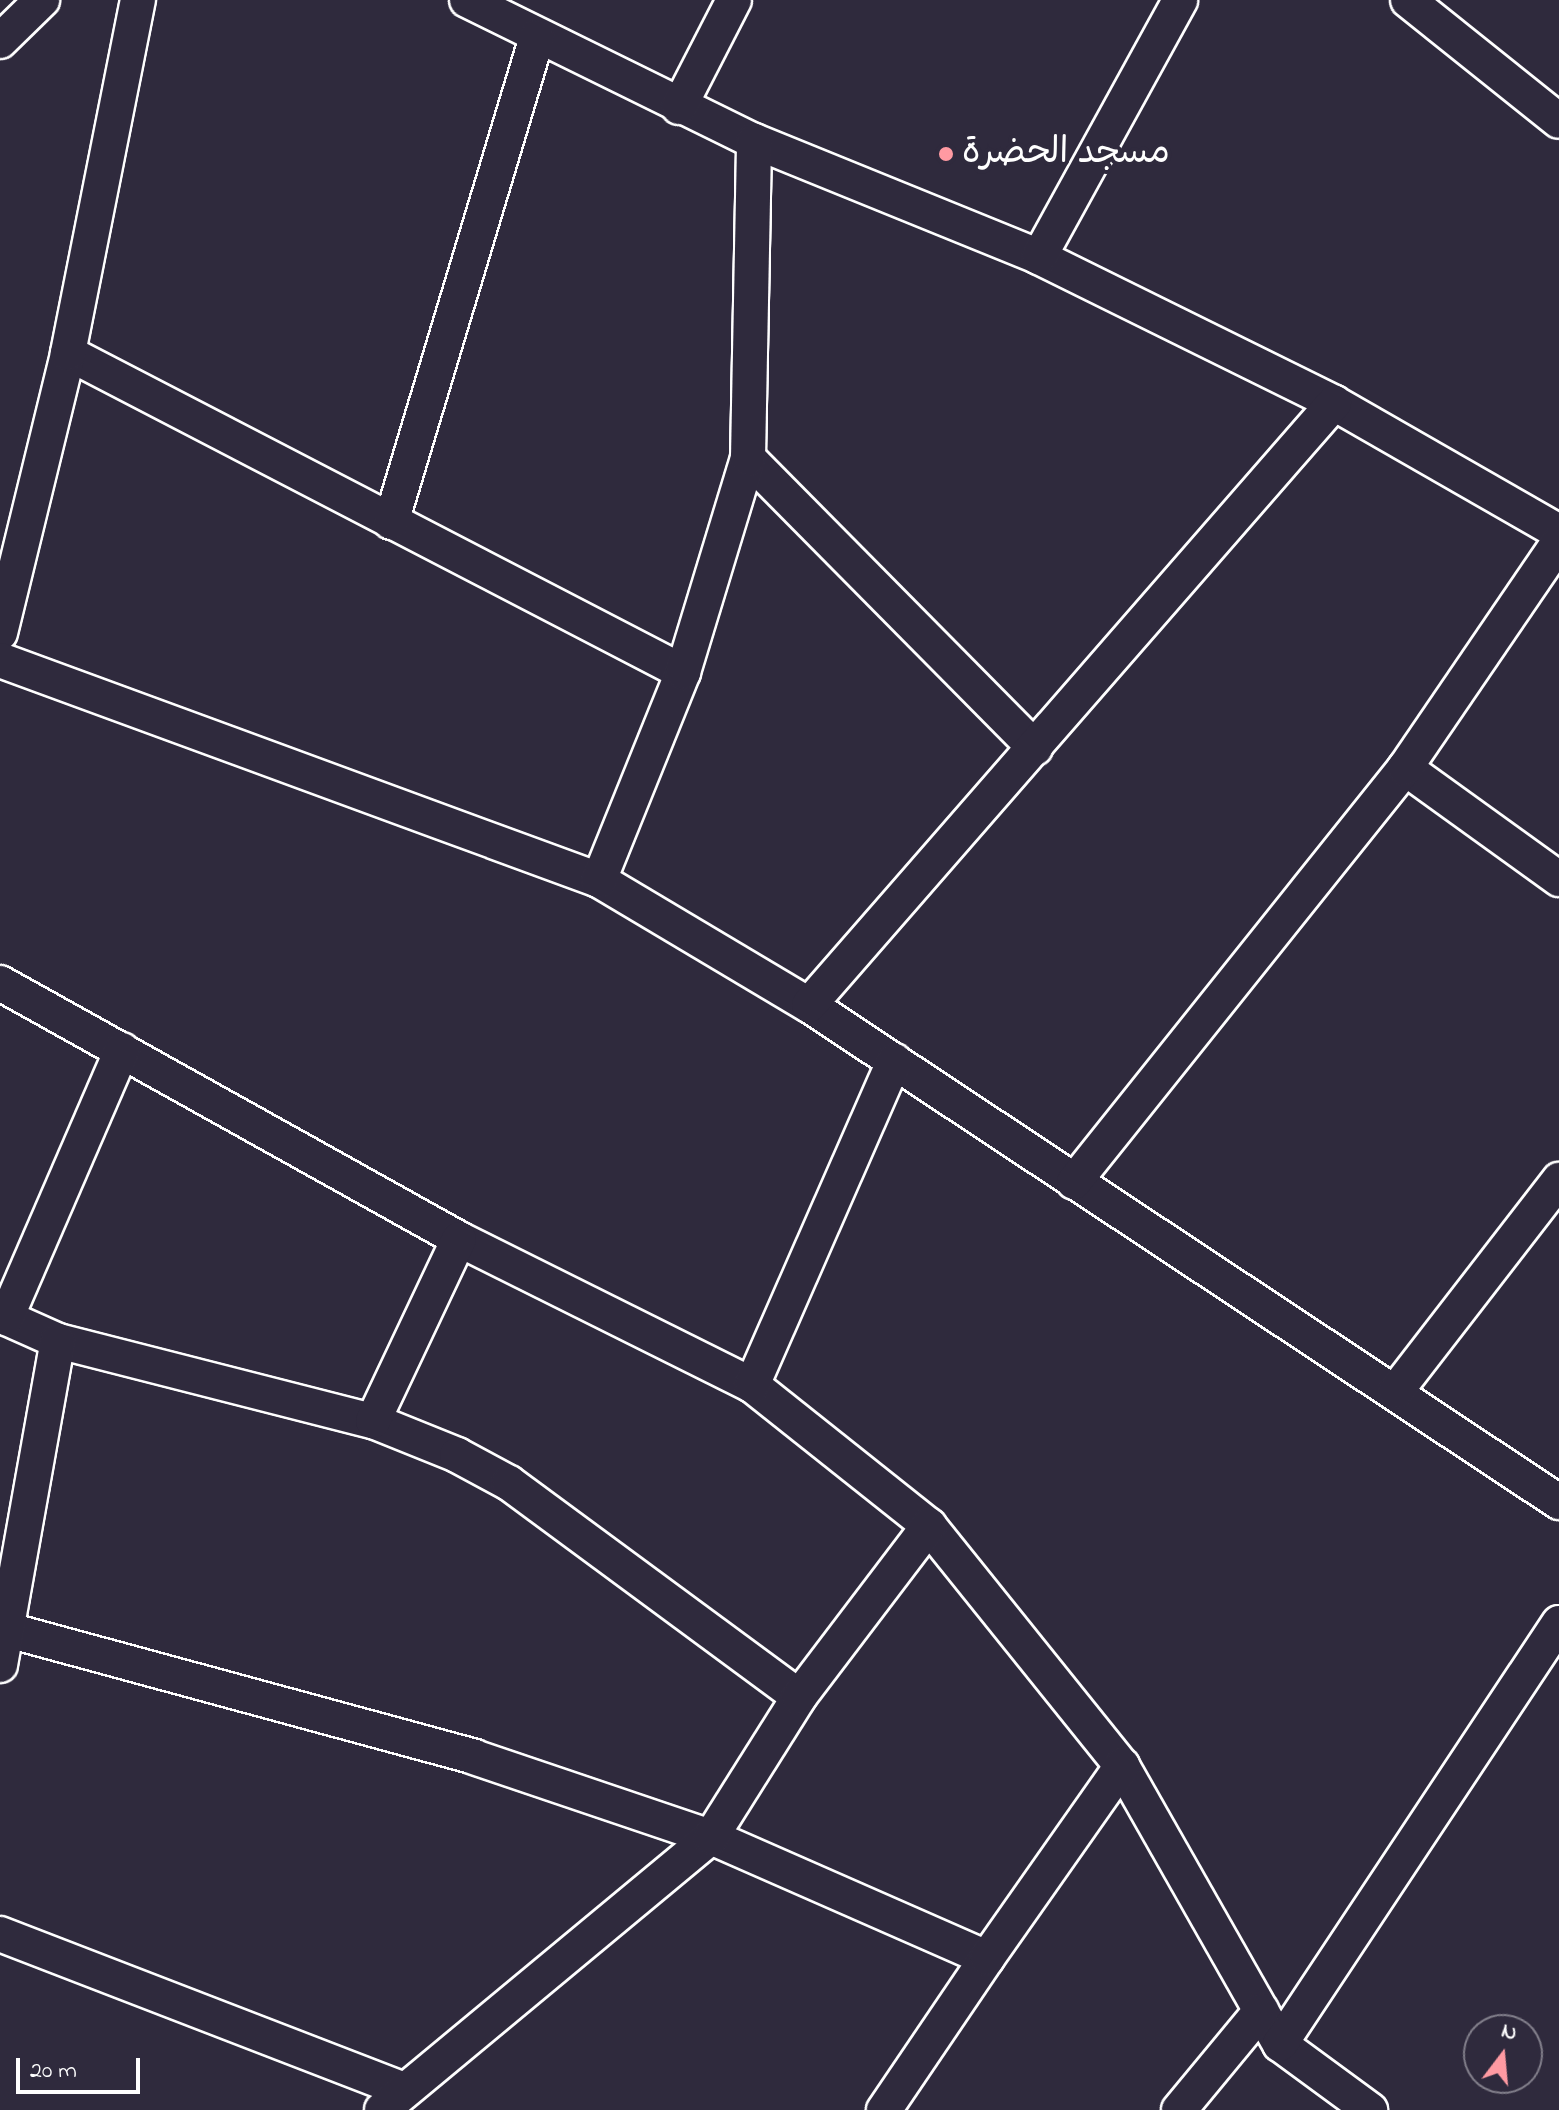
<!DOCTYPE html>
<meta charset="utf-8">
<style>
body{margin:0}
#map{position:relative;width:1559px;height:2110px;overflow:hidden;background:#2f2a3d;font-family:"Indie Flower","Playpen Sans Arabic",sans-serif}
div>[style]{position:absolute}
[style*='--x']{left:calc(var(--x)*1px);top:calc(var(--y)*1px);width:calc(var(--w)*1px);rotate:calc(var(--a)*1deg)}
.roads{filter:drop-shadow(2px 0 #fff) drop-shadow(-2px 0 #fff) drop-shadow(0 2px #fff) drop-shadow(0 -2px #fff)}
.street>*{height:34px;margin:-17px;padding:0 17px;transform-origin:17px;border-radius:17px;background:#2f2a3d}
.dots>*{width:22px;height:22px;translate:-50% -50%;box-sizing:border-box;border:4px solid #2f2a3d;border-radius:50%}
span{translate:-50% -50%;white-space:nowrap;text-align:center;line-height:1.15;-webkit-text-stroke:8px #2f2a3d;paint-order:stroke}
.poi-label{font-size:36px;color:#fff}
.left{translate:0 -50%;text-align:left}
.north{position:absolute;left:1463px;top:2014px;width:80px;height:80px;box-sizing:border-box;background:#2f2a3d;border:2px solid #827f8b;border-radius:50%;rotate:16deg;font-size:22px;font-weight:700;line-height:32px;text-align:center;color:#fff}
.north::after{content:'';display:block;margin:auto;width:28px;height:36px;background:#ff9aa2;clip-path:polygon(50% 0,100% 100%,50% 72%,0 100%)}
.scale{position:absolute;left:16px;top:2058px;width:124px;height:36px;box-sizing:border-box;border:4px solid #fff;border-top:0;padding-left:10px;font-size:24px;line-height:28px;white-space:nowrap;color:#fff;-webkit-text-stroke:6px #2f2a3d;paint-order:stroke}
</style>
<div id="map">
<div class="roads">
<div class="street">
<div style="--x:467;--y:0;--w:320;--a:26.2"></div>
<div style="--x:754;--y:141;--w:308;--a:22.1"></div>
<div style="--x:1039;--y:257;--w:329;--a:26.3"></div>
<div style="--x:1334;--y:403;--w:259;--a:29.8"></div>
<div style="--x:1408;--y:0;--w:193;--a:38.7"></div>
<div style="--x:0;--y:41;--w:59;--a:-44.3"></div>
<div style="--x:679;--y:107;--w:120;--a:-62.8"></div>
<div style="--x:1039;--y:257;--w:293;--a:-61.2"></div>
<div style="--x:68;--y:353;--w:693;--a:27.42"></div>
<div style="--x:748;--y:458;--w:408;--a:45.3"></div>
<div style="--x:391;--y:522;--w:506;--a:-73.25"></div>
<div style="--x:0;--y:633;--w:288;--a:-76.3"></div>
<div style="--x:68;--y:353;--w:360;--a:-78.8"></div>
<div style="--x:0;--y:660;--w:638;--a:20.17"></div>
<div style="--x:599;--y:880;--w:244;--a:30.8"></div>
<div style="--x:809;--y:1005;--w:900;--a:33.53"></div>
<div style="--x:1405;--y:768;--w:190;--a:35.8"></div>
<div style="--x:599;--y:880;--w:224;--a:-68"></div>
<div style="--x:683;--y:672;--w:224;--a:-73.1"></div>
<div style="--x:748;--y:458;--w:317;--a:-88.9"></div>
<div style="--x:0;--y:983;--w:526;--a:29.15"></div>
<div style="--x:459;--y:1239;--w:327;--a:26.5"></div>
<div style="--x:752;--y:1385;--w:226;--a:38.5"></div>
<div style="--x:929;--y:1526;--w:308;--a:51.2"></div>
<div style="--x:1122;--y:1766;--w:320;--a:60.4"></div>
<div style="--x:1280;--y:2044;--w:112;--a:36.3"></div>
<div style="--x:809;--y:1005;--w:799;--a:-48.91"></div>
<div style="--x:1074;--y:1182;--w:530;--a:-51.36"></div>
<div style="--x:1405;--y:768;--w:273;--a:-55.7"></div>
<div style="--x:0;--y:1315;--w:64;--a:24.1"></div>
<div style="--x:58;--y:1341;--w:325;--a:14.3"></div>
<div style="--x:373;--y:1421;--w:91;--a:22"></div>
<div style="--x:457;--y:1455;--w:59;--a:28.3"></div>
<div style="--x:509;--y:1483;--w:360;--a:36.4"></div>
<div style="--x:6;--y:1318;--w:292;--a:-66.6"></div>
<div style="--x:752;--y:1385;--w:354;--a:-66.3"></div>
<div style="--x:1396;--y:1391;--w:267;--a:-52.3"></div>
<div style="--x:373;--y:1421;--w:201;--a:-64.7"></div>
<div style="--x:8;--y:1630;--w:483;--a:15.2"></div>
<div style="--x:474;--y:1757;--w:250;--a:18.7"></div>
<div style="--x:711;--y:1837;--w:301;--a:23.7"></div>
<div style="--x:987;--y:1958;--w:184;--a:124.1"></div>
<div style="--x:0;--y:1665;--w:329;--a:-79.9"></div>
<div style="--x:0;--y:1934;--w:429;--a:21.1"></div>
<div style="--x:987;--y:1958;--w:235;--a:-54.9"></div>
<div style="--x:1280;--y:2044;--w:505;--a:-56.47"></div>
<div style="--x:382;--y:2110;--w:428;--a:-39.7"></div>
<div style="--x:711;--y:1837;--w:165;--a:-57.8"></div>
<div style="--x:799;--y:1697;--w:215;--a:-52.8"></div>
<div style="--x:1179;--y:2110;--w:129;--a:-50.4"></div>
</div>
</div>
<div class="dots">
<div style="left:946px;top:154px;background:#ff9aa2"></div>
</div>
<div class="poi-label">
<span class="left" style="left:962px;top:154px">مسجد الحضرة</span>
</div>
<div class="north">N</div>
<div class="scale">20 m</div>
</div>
